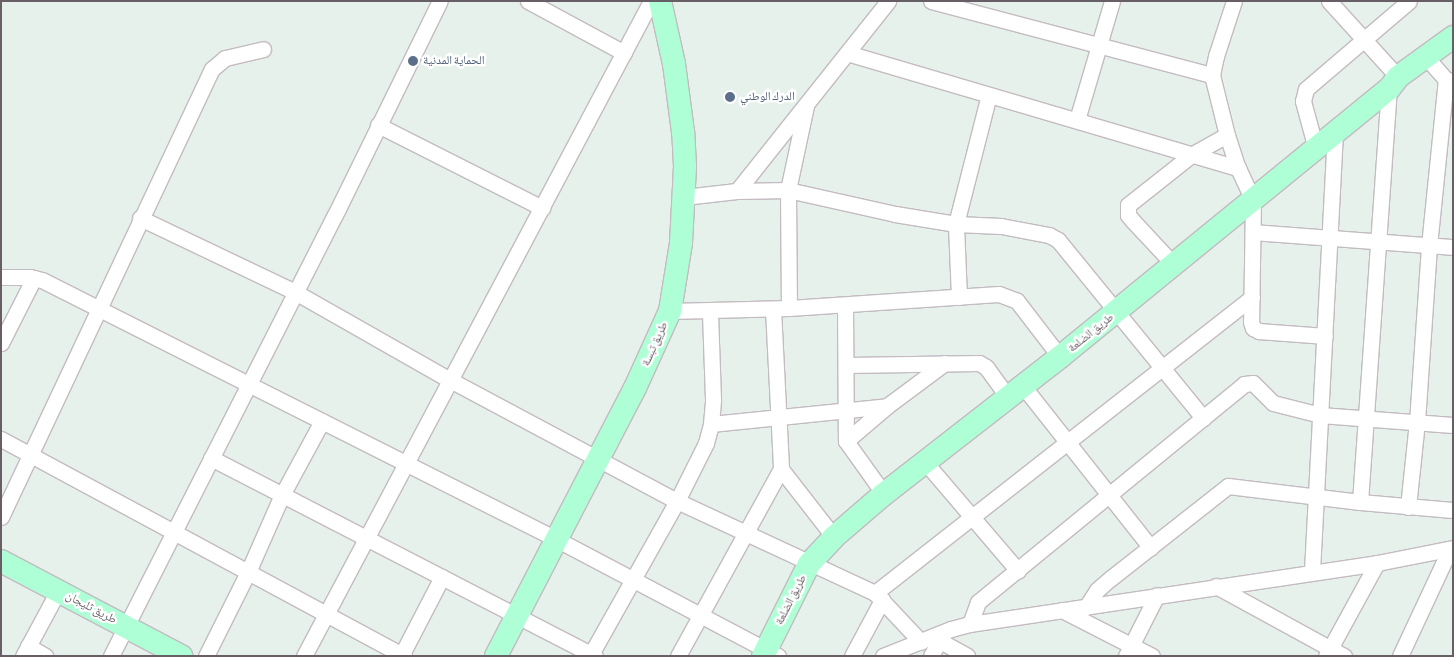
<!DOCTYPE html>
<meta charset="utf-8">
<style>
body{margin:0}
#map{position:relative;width:1454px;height:657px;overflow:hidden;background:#e7f1ec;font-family:"Asap Condensed","Noto Naskh Arabic",sans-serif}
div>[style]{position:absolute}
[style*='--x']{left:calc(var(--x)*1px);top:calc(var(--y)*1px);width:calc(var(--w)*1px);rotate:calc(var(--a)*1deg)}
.roads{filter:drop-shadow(1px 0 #c3bbc1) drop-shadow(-1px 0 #c3bbc1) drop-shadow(0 1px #c3bbc1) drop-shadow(0 -1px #c3bbc1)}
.minor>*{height:15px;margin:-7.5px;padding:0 7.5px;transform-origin:7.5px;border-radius:7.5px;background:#fff}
.primary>*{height:22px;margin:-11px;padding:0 11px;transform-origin:11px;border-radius:11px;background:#afffd6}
.dots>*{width:14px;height:14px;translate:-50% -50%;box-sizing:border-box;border:2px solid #fff;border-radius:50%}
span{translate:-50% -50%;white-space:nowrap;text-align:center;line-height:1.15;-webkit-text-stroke:4.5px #fff;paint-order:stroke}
.service-label{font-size:12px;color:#4e5e75}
.left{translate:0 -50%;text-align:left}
.street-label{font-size:12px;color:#685e66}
.frame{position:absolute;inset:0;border:2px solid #685e66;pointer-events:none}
</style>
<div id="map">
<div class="roads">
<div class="minor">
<div style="--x:528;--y:1;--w:109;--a:28.4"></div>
<div style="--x:931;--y:1;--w:291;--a:14.8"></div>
<div style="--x:1234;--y:1;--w:58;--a:108.1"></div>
<div style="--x:1216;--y:56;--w:19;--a:102"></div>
<div style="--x:1212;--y:75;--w:62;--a:76"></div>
<div style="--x:1227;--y:135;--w:35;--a:72"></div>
<div style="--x:1238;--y:168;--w:35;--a:65"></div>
<div style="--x:1253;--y:200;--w:122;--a:90.9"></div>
<div style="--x:1251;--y:322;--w:6;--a:72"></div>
<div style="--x:1253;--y:328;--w:7;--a:27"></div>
<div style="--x:1259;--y:331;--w:66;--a:4.3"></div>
<div style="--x:1329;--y:1;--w:103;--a:47.8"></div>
<div style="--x:847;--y:53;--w:408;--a:16.4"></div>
<div style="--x:1427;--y:58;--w:29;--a:49"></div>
<div style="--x:1446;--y:80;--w:7;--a:8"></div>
<div style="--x:1077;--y:120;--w:124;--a:-73.6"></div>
<div style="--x:378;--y:125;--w:184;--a:26.8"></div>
<div style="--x:1316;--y:149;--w:50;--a:-105.2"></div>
<div style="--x:1303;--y:101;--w:12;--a:-76"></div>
<div style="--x:1306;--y:89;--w:135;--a:-40.5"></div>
<div style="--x:737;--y:191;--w:243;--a:-51.5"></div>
<div style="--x:684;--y:197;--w:53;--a:-6.5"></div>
<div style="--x:737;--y:191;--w:51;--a:-1.1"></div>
<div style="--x:788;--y:190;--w:110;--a:12.6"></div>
<div style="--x:895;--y:214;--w:62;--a:9.3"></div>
<div style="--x:956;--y:224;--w:45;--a:2.5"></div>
<div style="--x:1001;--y:226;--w:49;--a:10.6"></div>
<div style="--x:1049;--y:235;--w:10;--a:29"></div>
<div style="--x:1058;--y:240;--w:230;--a:50.8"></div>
<div style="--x:140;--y:218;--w:172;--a:25.5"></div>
<div style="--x:295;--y:292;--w:178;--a:29.6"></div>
<div style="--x:450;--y:380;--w:257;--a:28.1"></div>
<div style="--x:677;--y:501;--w:218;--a:24.9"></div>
<div style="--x:875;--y:593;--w:67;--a:46.8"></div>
<div style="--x:1253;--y:232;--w:201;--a:4.3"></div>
<div style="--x:1174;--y:265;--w:60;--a:-133"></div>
<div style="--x:1133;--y:221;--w:8;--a:-130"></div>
<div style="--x:1128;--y:215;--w:10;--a:-90"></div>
<div style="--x:1128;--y:205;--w:80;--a:-38.4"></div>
<div style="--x:1191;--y:155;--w:41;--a:-29.1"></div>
<div style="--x:1;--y:277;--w:29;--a:0"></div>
<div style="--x:30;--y:277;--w:12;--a:14"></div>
<div style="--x:42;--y:280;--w:576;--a:26.74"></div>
<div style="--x:556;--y:539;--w:251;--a:27.8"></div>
<div style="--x:959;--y:297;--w:73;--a:-92.4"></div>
<div style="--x:956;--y:224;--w:133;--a:-75.7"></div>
<div style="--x:845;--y:305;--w:136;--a:89.6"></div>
<div style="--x:846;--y:441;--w:65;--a:54.4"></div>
<div style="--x:789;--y:308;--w:118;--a:-90.5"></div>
<div style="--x:788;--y:190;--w:86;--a:-77.9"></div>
<div style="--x:773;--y:309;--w:160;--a:87.1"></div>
<div style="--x:781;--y:469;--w:86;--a:52.1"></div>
<div style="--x:670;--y:311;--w:119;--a:-1.4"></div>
<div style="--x:789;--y:308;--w:210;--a:-3.8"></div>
<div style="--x:999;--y:294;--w:19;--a:21"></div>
<div style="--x:1017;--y:301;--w:71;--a:52.5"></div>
<div style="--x:1;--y:343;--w:73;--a:-63.1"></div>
<div style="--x:846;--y:365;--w:133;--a:-0.9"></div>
<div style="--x:979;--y:363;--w:8;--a:30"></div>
<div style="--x:986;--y:367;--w:37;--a:54"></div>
<div style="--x:1023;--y:386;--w:206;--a:51.7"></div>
<div style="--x:711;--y:424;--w:177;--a:-5.8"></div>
<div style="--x:1;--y:439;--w:458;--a:28.3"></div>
<div style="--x:846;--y:441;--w:54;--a:-40.5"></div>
<div style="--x:887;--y:406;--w:72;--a:-36.6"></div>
<div style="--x:211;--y:458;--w:432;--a:27.3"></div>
<div style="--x:925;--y:462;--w:143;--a:49.5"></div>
<div style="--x:1360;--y:502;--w:414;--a:-86"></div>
<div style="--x:1408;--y:507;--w:85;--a:-84"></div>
<div style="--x:1417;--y:422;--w:176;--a:-86.1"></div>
<div style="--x:1429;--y:246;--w:167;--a:-84.2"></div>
<div style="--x:1;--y:517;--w:495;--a:-64.8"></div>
<div style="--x:212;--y:69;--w:17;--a:-40"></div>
<div style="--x:225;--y:58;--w:39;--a:-13"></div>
<div style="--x:1312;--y:571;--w:439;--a:-87"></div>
<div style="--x:1216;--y:586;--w:146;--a:28.7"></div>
<div style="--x:875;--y:593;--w:479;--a:-38.1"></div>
<div style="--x:1086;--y:607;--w:20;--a:-57"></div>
<div style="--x:1097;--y:590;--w:18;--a:-41"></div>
<div style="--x:1111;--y:578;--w:149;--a:-38.2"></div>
<div style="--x:1228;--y:486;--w:133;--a:6.9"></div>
<div style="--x:1360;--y:502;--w:93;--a:4.9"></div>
<div style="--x:1062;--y:610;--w:101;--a:27.1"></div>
<div style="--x:970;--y:624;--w:23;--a:-70"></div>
<div style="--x:978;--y:602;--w:344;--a:-39.3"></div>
<div style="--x:1244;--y:384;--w:9;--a:-6"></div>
<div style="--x:1253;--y:383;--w:28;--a:45"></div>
<div style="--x:1273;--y:403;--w:49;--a:14.3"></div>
<div style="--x:1320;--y:415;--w:133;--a:4.3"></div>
<div style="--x:933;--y:637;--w:39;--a:29"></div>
<div style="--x:28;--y:646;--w:20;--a:30"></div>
<div style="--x:23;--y:656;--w:74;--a:-61.7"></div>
<div style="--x:111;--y:656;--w:495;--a:-63.1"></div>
<div style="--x:335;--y:215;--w:238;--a:-63.9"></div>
<div style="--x:206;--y:656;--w:94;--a:-63.4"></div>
<div style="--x:248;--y:572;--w:84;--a:-66.2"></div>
<div style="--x:282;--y:495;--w:84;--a:-61.6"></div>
<div style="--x:304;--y:656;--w:741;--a:-62.09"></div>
<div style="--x:401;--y:656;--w:89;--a:-62.6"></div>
<div style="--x:590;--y:656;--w:178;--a:-60.7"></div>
<div style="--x:677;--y:501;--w:65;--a:-63.4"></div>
<div style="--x:706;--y:443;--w:20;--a:-75"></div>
<div style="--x:711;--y:424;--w:25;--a:-85"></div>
<div style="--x:713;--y:399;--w:88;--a:-92"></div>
<div style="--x:678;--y:656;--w:213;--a:-61.2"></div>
<div style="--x:852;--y:656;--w:64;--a:-61.8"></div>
<div style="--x:883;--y:656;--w:73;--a:-21.7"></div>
<div style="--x:951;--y:629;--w:20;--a:-15"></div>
<div style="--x:970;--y:624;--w:412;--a:-8.5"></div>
<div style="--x:1377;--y:563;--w:77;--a:-11.2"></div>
<div style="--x:931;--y:656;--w:17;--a:-62"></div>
<div style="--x:1126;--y:656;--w:68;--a:-63.1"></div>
<div style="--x:1326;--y:656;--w:106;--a:-61.3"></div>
<div style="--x:1400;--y:656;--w:118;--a:-65"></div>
</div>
<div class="primary">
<div style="--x:1;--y:561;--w:204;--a:27.8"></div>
<div style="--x:496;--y:656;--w:302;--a:-62.6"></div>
<div style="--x:635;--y:388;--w:85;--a:-65.6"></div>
<div style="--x:670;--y:311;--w:69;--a:-80.8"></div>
<div style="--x:681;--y:243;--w:77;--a:-87"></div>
<div style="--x:685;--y:166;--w:34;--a:-93"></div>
<div style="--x:683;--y:132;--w:69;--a:-97.5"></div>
<div style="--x:674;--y:64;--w:65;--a:-102.5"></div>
<div style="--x:763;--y:656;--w:103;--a:-63.4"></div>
<div style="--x:809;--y:564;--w:37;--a:-47"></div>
<div style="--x:834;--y:537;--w:66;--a:-40.7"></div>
<div style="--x:884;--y:494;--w:223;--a:-37.9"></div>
<div style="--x:1060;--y:357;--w:424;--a:-39.2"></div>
<div style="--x:1389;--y:89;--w:15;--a:-53"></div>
<div style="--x:1398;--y:77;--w:68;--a:-36"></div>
</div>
</div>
<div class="dots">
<div style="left:413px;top:61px;background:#5c6f8a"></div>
<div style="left:730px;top:97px;background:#5c6f8a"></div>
</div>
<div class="service-label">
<span class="left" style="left:423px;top:61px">الحماية المدنية</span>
<span class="left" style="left:740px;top:97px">الدرك الوطني</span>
</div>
<div class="street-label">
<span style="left:1091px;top:333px;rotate:-39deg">طريق الضلعة</span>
<span style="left:655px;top:344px;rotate:-66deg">طريق تبسة</span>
<span style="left:791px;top:600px;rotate:-63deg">طريق الضلعة</span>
<span style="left:91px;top:608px;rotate:28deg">طريق ثليجان</span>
</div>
<div class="frame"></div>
</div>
